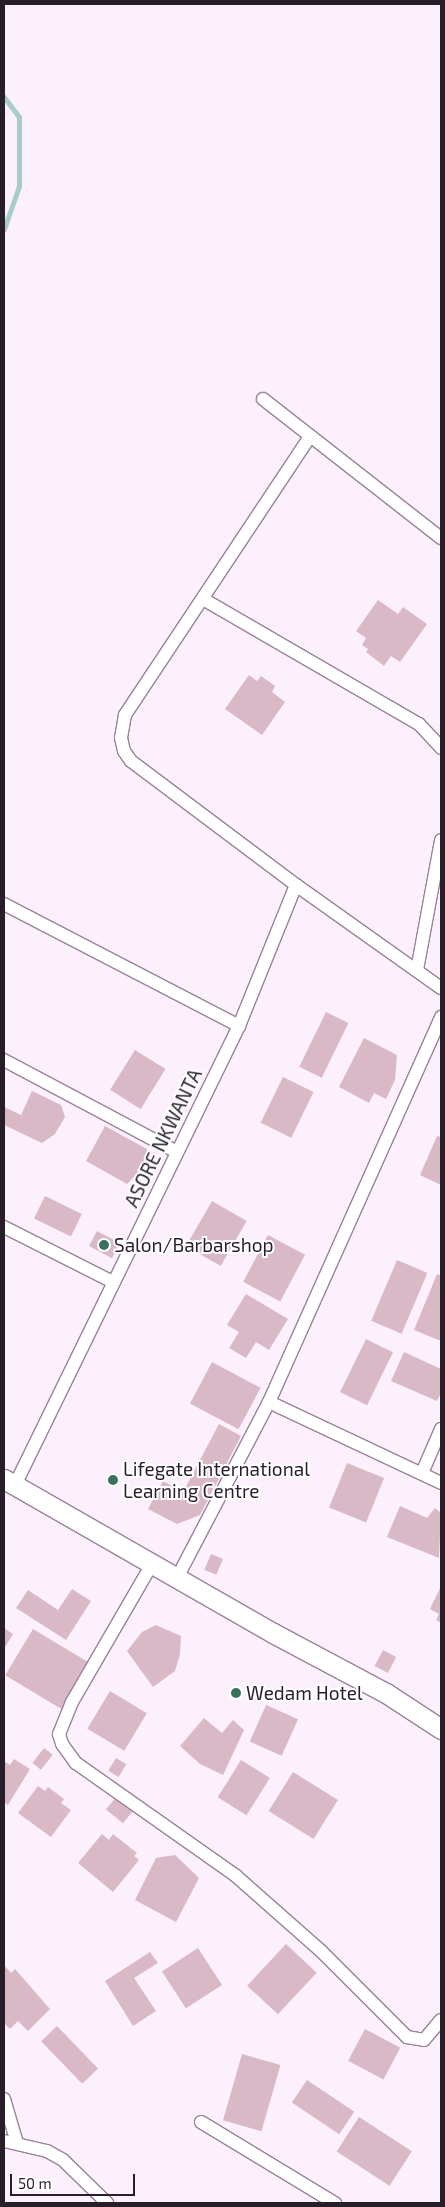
<!DOCTYPE html>
<style>
body{margin:0}
#map{position:relative;width:445px;height:2207px;overflow:hidden;background:#fbf0fc;font-family:"Exo 2",sans-serif}
div>[style]{position:absolute}
[style*='--x']{left:calc(var(--x)*1px);top:calc(var(--y)*1px);width:calc(var(--w)*1px);rotate:calc(var(--a)*1deg)}
.stream>*{height:5px;margin:-2.5px;padding:0 2.5px;transform-origin:2.5px;border-radius:2.5px;background:#a6cccc}
.building>*{inset:0;background:#dab9c6;transform-origin:0 0}
.roads{filter:drop-shadow(1px 0 #9a819c) drop-shadow(-1px 0 #9a819c) drop-shadow(0 1px #9a819c) drop-shadow(0 -1px #9a819c)}
.street>*{height:12px;margin:-6px;padding:0 6px;transform-origin:6px;border-radius:6px;background:#fff}
.secondary>*{height:19px;margin:-9.5px;padding:0 9.5px;transform-origin:9.5px;border-radius:9.5px;background:#fff}
.dots>*{width:14px;height:14px;translate:-50% -50%;box-sizing:border-box;border:2px solid #fff;border-radius:50%}
span{translate:-50% -50%;white-space:nowrap;text-align:center;line-height:1.15;-webkit-text-stroke:4px #fff;paint-order:stroke}
.street-label{font-size:19px;color:#281e29}
.poi-label{font-size:19px;color:#281e29}
.left{translate:0 -50%;text-align:left}
.frame{position:absolute;inset:0;border:5px solid #281e29;pointer-events:none}
.scale{position:absolute;left:10px;top:2174px;width:125px;height:22px;box-sizing:border-box;border:2px solid #281e29;border-top:0;padding-left:6px;font-size:15px;line-height:18px;white-space:nowrap;color:#281e29;-webkit-text-stroke:4px #fff;paint-order:stroke}
</style>
<div id="map">
<div class="stream">
<div style="--x:4;--y:97;--w:25;--a:53"></div>
<div style="--x:19;--y:117;--w:69;--a:90"></div>
<div style="--x:19;--y:186;--w:46;--a:109.2"></div>
</div>
<div class="building">
<div style="clip-path:polygon(378px 600px,398px 614px,403px 607px,427px 624px,400px 662px,391px 656px,384px 666px,366px 652px,368px 649px,362px 645px,366px 638px,356px 631px)"></div>
<div style="clip-path:polygon(249px 675px,257px 681px,261px 676px,275px 686px,272px 692px,285px 702px,262px 735px,225px 709px)"></div>
<div style="left:326px;top:1012px;width:25px;height:61px;rotate:26deg"></div>
<div style="clip-path:polygon(364px 1038px,397px 1055px,395px 1080px,386px 1099px,374px 1093px,369px 1103px,339px 1087px)"></div>
<div style="left:135px;top:1050px;width:36px;height:47px;rotate:32deg"></div>
<div style="left:283px;top:1077px;width:34px;height:51px;rotate:26deg"></div>
<div style="clip-path:polygon(32px 1091px,61px 1105px,65px 1117px,55px 1134px,42px 1143px,4px 1125px,4px 1107px,21px 1115px)"></div>
<div style="clip-path:polygon(105px 1126px,156px 1154px,127px 1184px,86px 1161px)"></div>
<div style="clip-path:polygon(437px 1136px,441px 1137px,441px 1185px,420px 1175px)"></div>
<div style="left:45px;top:1196px;width:41px;height:25px;rotate:26deg"></div>
<div style="left:212px;top:1201px;width:40px;height:52px;rotate:30deg"></div>
<div style="left:97px;top:1231px;width:26px;height:17px;rotate:28deg"></div>
<div style="left:268px;top:1235px;width:42px;height:53px;rotate:28deg"></div>
<div style="left:397px;top:1260px;width:33px;height:66px;rotate:23deg"></div>
<div style="clip-path:polygon(437px 1274px,441px 1276px,441px 1341px,414px 1330px)"></div>
<div style="clip-path:polygon(246px 1294px,288px 1319px,269px 1350px,256px 1342px,246px 1358px,229px 1348px,239px 1332px,227px 1325px)"></div>
<div style="left:366px;top:1339px;width:30px;height:59px;rotate:26deg"></div>
<div style="clip-path:polygon(404px 1352px,441px 1369px,441px 1393px,437px 1401px,391px 1381px)"></div>
<div style="left:212px;top:1362px;width:55px;height:47px;rotate:28deg"></div>
<div style="clip-path:polygon(219px 1424px,241px 1436px,200px 1515px,177px 1524px,148px 1509px,163px 1481px,183px 1492px)"></div>
<div style="left:347px;top:1463px;width:40px;height:48px;rotate:22deg"></div>
<div style="clip-path:polygon(400px 1506px,427px 1518px,435px 1508px,441px 1513px,439px 1558px,387px 1537px)"></div>
<div style="left:211px;top:1554px;width:13px;height:17px;rotate:23deg"></div>
<div style="clip-path:polygon(441px 1586px,441px 1623px,436px 1620px,439px 1614px,430px 1609px)"></div>
<div style="clip-path:polygon(72px 1589px,91px 1601px,66px 1640px,16px 1608px,28px 1590px,58px 1610px)"></div>
<div style="clip-path:polygon(156px 1625px,181px 1636px,180px 1654px,175px 1671px,153px 1687px,127px 1651px,142px 1632px)"></div>
<div style="clip-path:polygon(4px 1628px,13px 1634px,4px 1649px)"></div>
<div style="left:33px;top:1629px;width:68px;height:54px;rotate:31deg"></div>
<div style="left:383px;top:1650px;width:15px;height:18px;rotate:28deg"></div>
<div style="left:110px;top:1691px;width:43px;height:44px;rotate:31deg"></div>
<div style="left:266px;top:1705px;width:35px;height:40px;rotate:24deg"></div>
<div style="clip-path:polygon(204px 1718px,222px 1733px,233px 1720px,244px 1730px,223px 1775px,200px 1764px,180px 1746px)"></div>
<div style="left:44px;top:1748px;width:11px;height:19px;rotate:38deg"></div>
<div style="left:116px;top:1758px;width:12px;height:15px;rotate:31deg"></div>
<div style="clip-path:polygon(14px 1759px,30px 1769px,8px 1805px,4px 1802px,4px 1761px,10px 1765px)"></div>
<div style="left:241px;top:1760px;width:34px;height:44px;rotate:32deg"></div>
<div style="left:293px;top:1772px;width:53px;height:46px;rotate:32deg"></div>
<div style="clip-path:polygon(38px 1786px,45px 1791px,48px 1787px,64px 1799px,61px 1803px,71px 1810px,51px 1837px,18px 1813px)"></div>
<div style="left:116px;top:1797px;width:22px;height:16px;rotate:39deg"></div>
<div style="clip-path:polygon(102px 1834px,109px 1840px,113px 1834px,137px 1853px,134px 1856px,139px 1860px,113px 1892px,78px 1863px)"></div>
<div style="clip-path:polygon(175px 1855px,199px 1878px,176px 1922px,135px 1900px,156px 1858px)"></div>
<div style="left:286px;top:1944px;width:42px;height:57px;rotate:43deg"></div>
<div style="left:198px;top:1948px;width:44px;height:43px;rotate:57deg"></div>
<div style="clip-path:polygon(150px 1952px,158px 1963px,134px 1978px,156px 2011px,133px 2026px,105px 1981px)"></div>
<div style="clip-path:polygon(4px 1965px,11px 1973px,15px 1969px,50px 2009px,28px 2031px,18px 2021px,10px 2029px,4px 2023px)"></div>
<div style="left:57px;top:2026px;width:59px;height:22px;rotate:46deg"></div>
<div style="left:365px;top:2029px;width:40px;height:36px;rotate:28deg"></div>
<div style="left:242px;top:2054px;width:40px;height:69px;rotate:16deg"></div>
<div style="left:307px;top:2080px;width:57px;height:27px;rotate:34deg"></div>
<div style="left:359px;top:2117px;width:63px;height:41px;rotate:33deg"></div>
</div>
<div class="roads">
<div class="street">
<div style="--x:263;--y:399;--w:226;--a:38"></div>
<div style="--x:309;--y:438;--w:333;--a:123.6"></div>
<div style="--x:125;--y:715;--w:23;--a:100"></div>
<div style="--x:121;--y:738;--w:13;--a:77"></div>
<div style="--x:124;--y:751;--w:12;--a:55"></div>
<div style="--x:131;--y:761;--w:206;--a:36.9"></div>
<div style="--x:296;--y:885;--w:178;--a:35.4"></div>
<div style="--x:203;--y:599;--w:250;--a:30.1"></div>
<div style="--x:419;--y:724;--w:33;--a:47"></div>
<div style="--x:4;--y:904;--w:265;--a:27.4"></div>
<div style="--x:417;--y:970;--w:132;--a:-79.5"></div>
<div style="--x:4;--y:1060;--w:196;--a:28"></div>
<div style="--x:4;--y:1227;--w:122;--a:26.8"></div>
<div style="--x:269;--y:1402;--w:190;--a:25.2"></div>
<div style="--x:422;--y:1473;--w:48;--a:-66.6"></div>
<div style="--x:15;--y:1485;--w:511;--a:-63.99"></div>
<div style="--x:239;--y:1026;--w:152;--a:-68"></div>
<div style="--x:152;--y:1564;--w:160;--a:120.1"></div>
<div style="--x:72;--y:1702;--w:35;--a:112"></div>
<div style="--x:59;--y:1734;--w:10;--a:73"></div>
<div style="--x:62;--y:1744;--w:24;--a:54"></div>
<div style="--x:76;--y:1763;--w:196;--a:35.2"></div>
<div style="--x:236;--y:1876;--w:113;--a:41.4"></div>
<div style="--x:321;--y:1951;--w:122;--a:45"></div>
<div style="--x:407;--y:2037;--w:17;--a:10"></div>
<div style="--x:424;--y:2040;--w:26;--a:-50"></div>
<div style="--x:177;--y:1578;--w:199;--a:-62.4"></div>
<div style="--x:269;--y:1402;--w:422;--a:-65.9"></div>
<div style="--x:4;--y:2099;--w:46;--a:73.5"></div>
<div style="--x:201;--y:2122;--w:157;--a:31.2"></div>
<div style="--x:4;--y:2141;--w:44;--a:13.1"></div>
<div style="--x:47;--y:2151;--w:18;--a:29"></div>
<div style="--x:63;--y:2160;--w:62;--a:44.3"></div>
</div>
<div class="secondary">
<div style="--x:4;--y:1479;--w:310;--a:29.8"></div>
<div style="--x:273;--y:1633;--w:128;--a:28"></div>
<div style="--x:386;--y:1693;--w:66;--a:33.2"></div>
</div>
</div>
<div class="dots">
<div style="left:104px;top:1245px;background:#39725a"></div>
<div style="left:113px;top:1480px;background:#39725a"></div>
<div style="left:236px;top:1693px;background:#39725a"></div>
</div>
<div class="street-label">
<span style="left:163px;top:1138px;rotate:-64deg">ASORE NKWANTA</span>
</div>
<div class="poi-label">
<span class="left" style="left:114px;top:1245px">Salon/Barbarshop</span>
<span class="left" style="left:123px;top:1480px">Lifegate International<br>Learning Centre</span>
<span class="left" style="left:246px;top:1693px">Wedam Hotel</span>
</div>
<div class="frame"></div>
<div class="scale">50 m</div>
</div>
